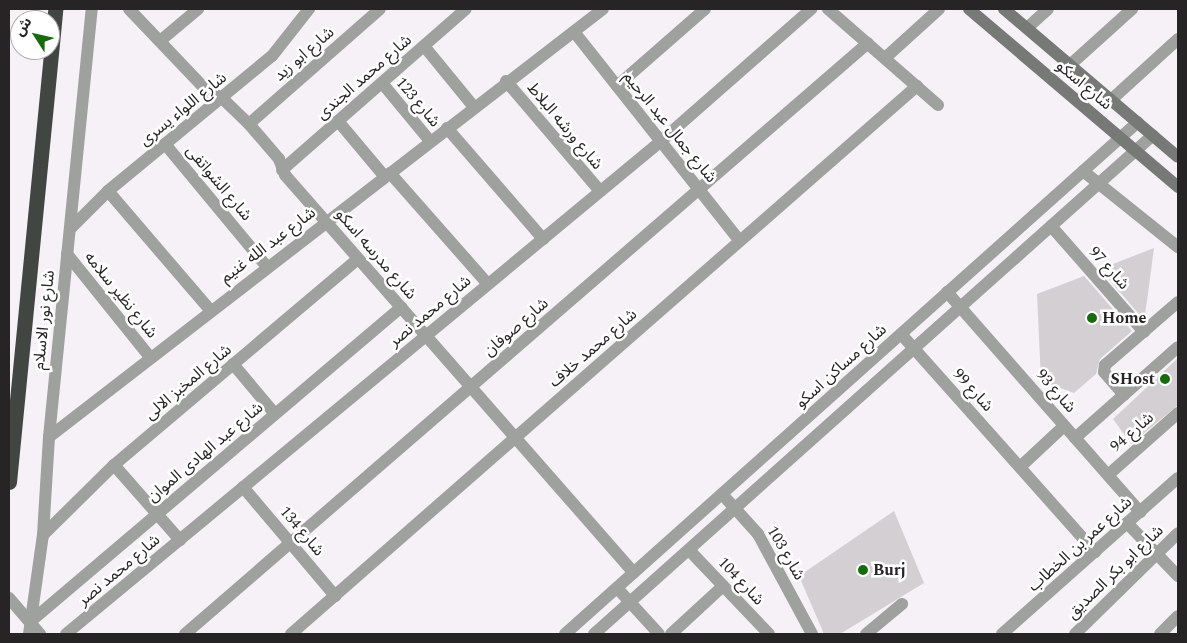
<!DOCTYPE html>
<meta charset="utf-8">
<style>
body{margin:0}
#map{position:relative;width:1187px;height:643px;overflow:hidden;background:#f6f1f6;font-family:Spectral,"Noto Sans Arabic",serif}
div>[style]{position:absolute}
[style*='--x']{left:calc(var(--x)*1px);top:calc(var(--y)*1px);width:calc(var(--w)*1px);rotate:calc(var(--a)*1deg)}
.building>*{inset:0;background:#d4cfd3}
.minor>*{height:12px;margin:-6px;padding:0 6px;transform-origin:6px;border-radius:6px;background:#9fa19e}
.tertiary>*{height:12px;margin:-6px;padding:0 6px;transform-origin:6px;border-radius:6px;background:#9fa19e}
.secondary>*{height:12px;margin:-6px;padding:0 6px;transform-origin:6px;border-radius:6px;background:#767976}
.motorway>*{height:15px;margin:-7.5px;padding:0 7.5px;transform-origin:7.5px;border-radius:7.5px;background:#424642}
.dots>*{width:14px;height:14px;translate:-50% -50%;box-sizing:border-box;border:2px solid #fff;border-radius:50%}
span{translate:-50% -50%;white-space:nowrap;text-align:center;line-height:1.15;-webkit-text-stroke:5px #fff;paint-order:stroke}
.street-label{font-size:16px;color:#262425}
.poi-label{font-size:16px;color:#262425;font-weight:700}
.left{translate:0 -50%;text-align:left}
.right{translate:-100% -50%;text-align:right}
.frame{position:absolute;inset:0;border:10px solid #262425;pointer-events:none}
.north{position:absolute;left:10px;top:10px;width:50px;height:50px;box-sizing:border-box;background:#fff;border:1px solid #a8a7a8;border-radius:50%;rotate:305deg;font-size:14px;font-weight:700;line-height:20px;text-align:center;color:#262425}
.north::after{content:'';display:block;margin:auto;width:18px;height:22px;background:#176a0f;clip-path:polygon(50% 0,100% 100%,50% 72%,0 100%)}
</style>
<div id="map">
<div class="building">
<div style="clip-path:polygon(1154px 248px,1147px 301px,1144px 320px,1100px 269px)"></div>
<div style="clip-path:polygon(1084px 276px,1132px 331px,1100px 359px,1096px 374px,1074px 393px,1041px 381px,1037px 294px)"></div>
<div style="clip-path:polygon(1178px 358px,1178px 405px,1131px 444px,1113px 419px)"></div>
<div style="clip-path:polygon(894px 511px,924px 583px,840px 634px,824px 634px,799px 576px)"></div>
</div>
<div class="minor">
<div style="--x:129;--y:9;--w:113;--a:46.4"></div>
<div style="--x:207;--y:91;--w:17;--a:25"></div>
<div style="--x:222;--y:98;--w:37;--a:44"></div>
<div style="--x:249;--y:124;--w:46;--a:49.4"></div>
<div style="--x:279;--y:159;--w:17;--a:69"></div>
<div style="--x:285;--y:175;--w:529;--a:48.75"></div>
<div style="--x:828;--y:9;--w:146;--a:41.1"></div>
<div style="--x:1027;--y:28;--w:28;--a:-42"></div>
<div style="--x:575;--y:33;--w:265;--a:51.6"></div>
<div style="--x:160;--y:41;--w:50;--a:-40.1"></div>
<div style="--x:424;--y:46;--w:79;--a:50.7"></div>
<div style="--x:885;--y:58;--w:73;--a:-42.2"></div>
<div style="--x:1070;--y:65;--w:84;--a:-42.1"></div>
<div style="--x:506;--y:81;--w:145;--a:49.5"></div>
<div style="--x:382;--y:83;--w:75;--a:50.4"></div>
<div style="--x:617;--y:86;--w:117;--a:-41.2"></div>
<div style="--x:1111;--y:100;--w:91;--a:-42.3"></div>
<div style="--x:338;--y:121;--w:73;--a:50"></div>
<div style="--x:249;--y:124;--w:174;--a:-41.3"></div>
<div style="--x:447;--y:128;--w:147;--a:49.1"></div>
<div style="--x:165;--y:144;--w:160;--a:50.3"></div>
<div style="--x:282;--y:170;--w:244;--a:-41.2"></div>
<div style="--x:1083;--y:171;--w:122;--a:38.7"></div>
<div style="--x:390;--y:173;--w:148;--a:48.6"></div>
<div style="--x:108;--y:191;--w:157;--a:49.4"></div>
<div style="--x:1051;--y:226;--w:141;--a:48.7"></div>
<div style="--x:71;--y:228;--w:52;--a:-45"></div>
<div style="--x:108;--y:191;--w:212;--a:-39.5"></div>
<div style="--x:272;--y:56;--w:60;--a:-51.8"></div>
<div style="--x:67;--y:254;--w:131;--a:51.2"></div>
<div style="--x:947;--y:292;--w:293;--a:48.7"></div>
<div style="--x:901;--y:334;--w:292;--a:48.3"></div>
<div style="--x:233;--y:364;--w:65;--a:50"></div>
<div style="--x:1124;--y:395;--w:30;--a:-131"></div>
<div style="--x:1104;--y:372;--w:7;--a:-82"></div>
<div style="--x:1105;--y:365;--w:96;--a:-40.8"></div>
<div style="--x:49;--y:437;--w:700;--a:-37.69"></div>
<div style="--x:1075;--y:438;--w:137;--a:-41.5"></div>
<div style="--x:114;--y:465;--w:100;--a:48.7"></div>
<div style="--x:1020;--y:467;--w:60;--a:-43"></div>
<div style="--x:1108;--y:475;--w:94;--a:-41.5"></div>
<div style="--x:243;--y:487;--w:143;--a:49.8"></div>
<div style="--x:722;--y:494;--w:54;--a:48"></div>
<div style="--x:758;--y:534;--w:114;--a:61.6"></div>
<div style="--x:1127;--y:523;--w:74;--a:46.1"></div>
<div style="--x:43;--y:535;--w:100;--a:-44.6"></div>
<div style="--x:114;--y:465;--w:319;--a:-40.2"></div>
<div style="--x:689;--y:550;--w:116;--a:46.4"></div>
<div style="--x:617;--y:588;--w:62;--a:47.6"></div>
<div style="--x:9;--y:598;--w:48;--a:49.3"></div>
<div style="--x:30;--y:622;--w:487;--a:-40.3"></div>
<div style="--x:66;--y:634;--w:773;--a:-39.64"></div>
<div style="--x:661;--y:141;--w:200;--a:-41.3"></div>
<div style="--x:185;--y:634;--w:903;--a:-40.87"></div>
<div style="--x:291;--y:634;--w:832;--a:-41.2"></div>
<div style="--x:671;--y:634;--w:71;--a:-42.7"></div>
<div style="--x:866;--y:634;--w:47;--a:-39.8"></div>
<div style="--x:1002;--y:634;--w:235;--a:-41.6"></div>
<div style="--x:1075;--y:634;--w:144;--a:-44.4"></div>
<div style="--x:1160;--y:634;--w:25;--a:-45"></div>
</div>
<div class="tertiary">
<div style="--x:29;--y:634;--w:100;--a:-82"></div>
<div style="--x:43;--y:535;--w:98;--a:-86.5"></div>
<div style="--x:49;--y:437;--w:430;--a:-84.3"></div>
<div style="--x:565;--y:634;--w:768;--a:-41.78"></div>
<div style="--x:594;--y:634;--w:749;--a:-41.75"></div>
</div>
<div class="secondary">
<div style="--x:969;--y:9;--w:275;--a:40.4"></div>
<div style="--x:1004;--y:9;--w:228;--a:40.4"></div>
</div>
<div class="motorway">
<div style="--x:9;--y:482;--w:475;--a:-84.4"></div>
</div>
<div class="dots">
<div style="left:1092px;top:318px;background:#176a0f"></div>
<div style="left:1165px;top:379px;background:#176a0f"></div>
<div style="left:863px;top:570px;background:#176a0f"></div>
</div>
<div class="street-label">
<span style="left:304px;top:54px;rotate:-41deg">شارع ابو زيد</span>
<span style="left:364px;top:77px;rotate:-41deg">شارع محمد الجندى</span>
<span style="left:1084px;top:85px;rotate:40deg">شارع اسكو</span>
<span style="left:418px;top:102px;rotate:50deg">شارع 123</span>
<span style="left:183px;top:109px;rotate:-39deg">شارع اللواء يسرى</span>
<span style="left:565px;top:126px;rotate:50deg">شارع ورشه البلاط</span>
<span style="left:670px;top:127px;rotate:51deg">شارع جمال عبد الرحيم</span>
<span style="left:219px;top:183px;rotate:50deg">شارع الشواتفى</span>
<span style="left:268px;top:245px;rotate:-37deg">شارع عبد الله غنيم</span>
<span style="left:376px;top:254px;rotate:49deg">شارع مدرسه اسكو</span>
<span style="left:1109px;top:268px;rotate:48deg">شارع 97</span>
<span style="left:121px;top:295px;rotate:51deg">شارع نظير سلامه</span>
<span style="left:430px;top:311px;rotate:-40deg">شارع محمد نصر</span>
<span style="left:44px;top:320px;rotate:-84deg">شارع نور الاسلام</span>
<span style="left:516px;top:327px;rotate:-41deg">شارع صوفان</span>
<span style="left:593px;top:348px;rotate:-41deg">شارع محمد خلاف</span>
<span style="left:841px;top:366px;rotate:-42deg">شارع مساكن اسكو</span>
<span style="left:188px;top:382px;rotate:-40deg">شارع المخبز الالى</span>
<span style="left:973px;top:390px;rotate:48deg">شارع 99</span>
<span style="left:1056px;top:391px;rotate:49deg">شارع 93</span>
<span style="left:1132px;top:432px;rotate:-41deg">شارع 94</span>
<span style="left:205px;top:452px;rotate:-40deg">شارع عبد الهادى الموان</span>
<span style="left:302px;top:531px;rotate:50deg">شارع 134</span>
<span style="left:1080px;top:544px;rotate:-42deg">شارع عمر بن الخطاب</span>
<span style="left:786px;top:553px;rotate:60deg">شارع 103</span>
<span style="left:119px;top:570px;rotate:-40deg">شارع محمد نصر</span>
<span style="left:1115px;top:572px;rotate:-44deg">شارع ابو بكر الصديق</span>
<span style="left:741px;top:581px;rotate:47deg">شارع 104</span>
</div>
<div class="poi-label">
<span class="left" style="left:1102px;top:318px">Home</span>
<span class="right" style="left:1155px;top:379px">SHost</span>
<span class="left" style="left:873px;top:570px">Burj</span>
</div>
<div class="frame"></div>
<div class="north">ش</div>
</div>
